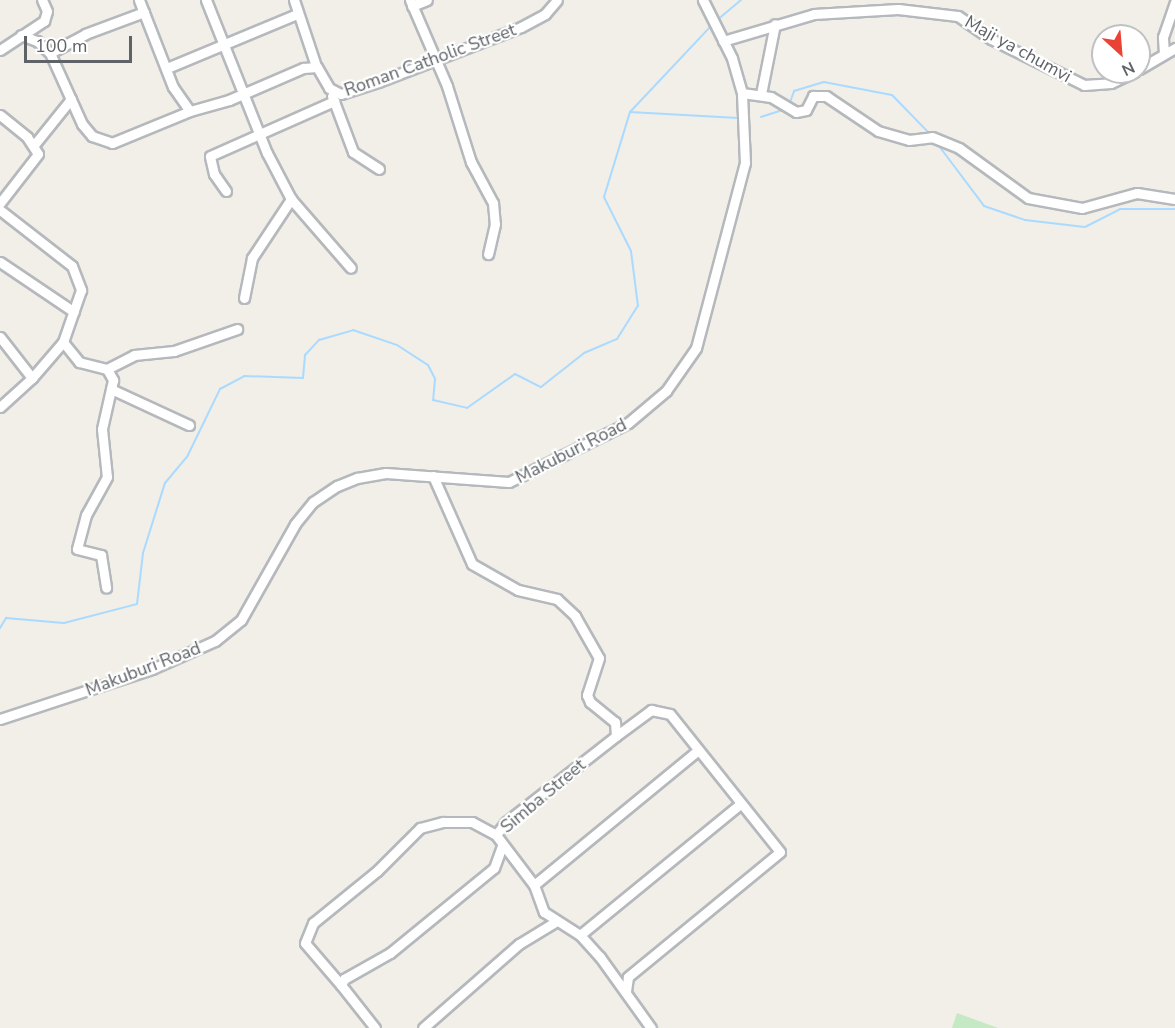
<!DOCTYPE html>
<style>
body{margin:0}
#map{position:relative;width:1175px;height:1028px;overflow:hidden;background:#f1efe8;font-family:"Nunito Sans",sans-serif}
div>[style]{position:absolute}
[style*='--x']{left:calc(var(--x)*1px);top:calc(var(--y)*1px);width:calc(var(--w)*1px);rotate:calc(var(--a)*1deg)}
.green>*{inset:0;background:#c5e8c5}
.stream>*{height:2px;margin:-1px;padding:0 1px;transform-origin:1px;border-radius:1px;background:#aadaff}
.roads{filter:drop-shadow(2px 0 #b5b8bc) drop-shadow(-2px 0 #b5b8bc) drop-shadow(0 2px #b5b8bc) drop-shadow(0 -2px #b5b8bc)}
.minor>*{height:9px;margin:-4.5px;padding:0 4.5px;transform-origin:4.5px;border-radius:4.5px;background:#fff}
span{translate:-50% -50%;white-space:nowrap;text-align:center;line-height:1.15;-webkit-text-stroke:4.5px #fff;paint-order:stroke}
.street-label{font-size:18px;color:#5f6368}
.north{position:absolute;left:1091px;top:24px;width:60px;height:60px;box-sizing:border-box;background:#fff;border:2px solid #bfc1c3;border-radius:50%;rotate:154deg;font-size:16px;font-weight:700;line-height:24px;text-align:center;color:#5f6368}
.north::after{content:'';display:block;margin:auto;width:21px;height:27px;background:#ea4335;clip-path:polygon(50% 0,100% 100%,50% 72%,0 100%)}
.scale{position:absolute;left:24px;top:36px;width:108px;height:27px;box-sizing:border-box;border:3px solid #5f6368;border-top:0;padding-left:8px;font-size:18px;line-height:21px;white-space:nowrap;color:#5f6368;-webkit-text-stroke:4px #fff;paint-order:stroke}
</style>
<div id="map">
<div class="green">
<div style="clip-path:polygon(957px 1013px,998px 1028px,952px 1028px)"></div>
</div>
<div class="stream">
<div style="--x:716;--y:21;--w:33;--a:-40"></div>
<div style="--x:789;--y:105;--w:15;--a:-70"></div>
<div style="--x:794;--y:91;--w:31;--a:-17"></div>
<div style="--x:824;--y:82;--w:69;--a:10.8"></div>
<div style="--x:892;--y:95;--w:56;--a:45.7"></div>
<div style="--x:630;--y:112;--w:108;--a:3.2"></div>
<div style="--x:761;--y:117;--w:26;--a:-18"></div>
<div style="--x:936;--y:142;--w:80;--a:53.1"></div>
<div style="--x:984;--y:206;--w:43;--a:18.9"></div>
<div style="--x:1025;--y:220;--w:60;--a:6.7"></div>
<div style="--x:1085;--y:227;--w:39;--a:-27"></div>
<div style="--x:1120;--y:209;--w:55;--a:0"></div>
<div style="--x:0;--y:628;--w:12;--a:-59"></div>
<div style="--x:6;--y:618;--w:58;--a:4.9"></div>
<div style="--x:64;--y:623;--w:75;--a:-14.6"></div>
<div style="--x:137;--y:604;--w:51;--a:-83.3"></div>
<div style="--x:143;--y:553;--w:73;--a:-72.6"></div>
<div style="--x:165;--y:483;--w:34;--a:-50"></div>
<div style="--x:187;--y:457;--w:76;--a:-64.1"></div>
<div style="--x:220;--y:389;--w:27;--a:-28"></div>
<div style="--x:244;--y:376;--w:59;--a:1.9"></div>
<div style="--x:303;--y:378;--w:23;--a:-85"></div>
<div style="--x:305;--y:355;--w:21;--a:-47"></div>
<div style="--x:319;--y:340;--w:35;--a:-16"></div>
<div style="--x:353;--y:330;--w:46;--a:18.8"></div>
<div style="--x:397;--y:345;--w:37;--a:33"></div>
<div style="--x:428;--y:365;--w:16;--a:63"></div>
<div style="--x:435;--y:379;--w:21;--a:95"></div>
<div style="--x:433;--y:400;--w:35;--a:13"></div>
<div style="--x:467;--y:408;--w:59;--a:-35.3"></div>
<div style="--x:515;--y:374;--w:29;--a:27"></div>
<div style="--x:541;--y:387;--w:55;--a:-38.3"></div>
<div style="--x:584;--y:353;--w:36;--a:-23"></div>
<div style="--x:617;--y:339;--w:39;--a:-58"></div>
<div style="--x:638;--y:306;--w:55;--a:-97.3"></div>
<div style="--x:631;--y:251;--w:60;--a:-116.6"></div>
<div style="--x:604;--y:197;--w:89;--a:-73"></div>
<div style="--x:630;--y:112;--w:120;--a:-46.7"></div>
</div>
<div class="roads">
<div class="minor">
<div style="--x:139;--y:0;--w:93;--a:68.7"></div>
<div style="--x:173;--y:87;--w:29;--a:55"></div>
<div style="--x:206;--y:0;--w:165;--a:68.3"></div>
<div style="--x:267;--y:153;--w:52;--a:62.4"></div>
<div style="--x:291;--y:199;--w:91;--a:49"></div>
<div style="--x:294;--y:0;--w:70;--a:71.6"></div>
<div style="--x:410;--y:0;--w:94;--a:66.7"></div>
<div style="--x:447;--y:86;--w:80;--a:72.5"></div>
<div style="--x:471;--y:162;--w:47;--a:61.8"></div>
<div style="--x:493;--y:203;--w:21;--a:85"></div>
<div style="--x:495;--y:224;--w:31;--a:103"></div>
<div style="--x:412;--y:6;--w:16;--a:-22"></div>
<div style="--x:21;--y:35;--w:17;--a:21"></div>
<div style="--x:37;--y:41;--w:18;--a:43"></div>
<div style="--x:50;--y:53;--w:78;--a:65.7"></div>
<div style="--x:82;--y:124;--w:16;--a:50"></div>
<div style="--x:92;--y:136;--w:21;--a:19"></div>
<div style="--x:112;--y:143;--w:84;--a:-22.3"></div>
<div style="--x:190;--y:111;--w:41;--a:-15.8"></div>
<div style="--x:229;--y:100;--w:81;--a:-23.4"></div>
<div style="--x:303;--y:68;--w:14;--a:-4"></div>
<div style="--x:317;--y:67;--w:24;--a:60"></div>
<div style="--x:329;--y:88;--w:13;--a:27"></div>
<div style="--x:341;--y:94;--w:39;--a:-18"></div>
<div style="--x:378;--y:82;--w:153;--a:-21"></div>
<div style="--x:521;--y:27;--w:27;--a:-28"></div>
<div style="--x:545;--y:14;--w:18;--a:-49"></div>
<div style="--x:723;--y:41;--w:95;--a:-16.5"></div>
<div style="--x:814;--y:14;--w:84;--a:-3.4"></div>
<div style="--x:898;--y:9;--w:60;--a:6.7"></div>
<div style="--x:958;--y:16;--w:40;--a:34.9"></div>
<div style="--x:991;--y:39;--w:104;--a:26.3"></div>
<div style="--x:1084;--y:85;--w:27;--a:-4"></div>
<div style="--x:1111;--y:83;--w:26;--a:-25"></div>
<div style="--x:0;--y:50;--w:53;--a:-33.4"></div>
<div style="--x:44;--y:21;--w:10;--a:-73"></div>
<div style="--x:47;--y:11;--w:12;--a:-114"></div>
<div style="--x:50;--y:53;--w:40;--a:-28"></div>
<div style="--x:85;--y:34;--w:63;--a:-20.4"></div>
<div style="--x:1164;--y:53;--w:16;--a:-94"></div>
<div style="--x:1163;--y:37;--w:37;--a:-71"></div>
<div style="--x:167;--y:68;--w:141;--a:-22.6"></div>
<div style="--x:1139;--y:69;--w:42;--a:-30.3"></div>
<div style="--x:742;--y:93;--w:29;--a:8"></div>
<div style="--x:771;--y:97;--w:29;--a:31"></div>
<div style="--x:796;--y:112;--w:10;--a:-11"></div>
<div style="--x:806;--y:110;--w:16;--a:-63"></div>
<div style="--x:813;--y:96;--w:13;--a:0"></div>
<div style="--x:826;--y:96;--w:63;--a:33.9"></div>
<div style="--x:878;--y:131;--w:32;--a:16"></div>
<div style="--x:909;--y:140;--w:23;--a:-7"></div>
<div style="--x:932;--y:137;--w:29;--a:22"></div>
<div style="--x:959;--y:148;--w:85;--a:35.9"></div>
<div style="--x:1028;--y:198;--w:55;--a:10.5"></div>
<div style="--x:1082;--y:208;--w:57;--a:-15.3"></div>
<div style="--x:1137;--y:193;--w:38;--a:9"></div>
<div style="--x:761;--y:94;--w:71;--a:-78.7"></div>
<div style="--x:332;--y:96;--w:60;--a:69.4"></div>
<div style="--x:353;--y:152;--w:31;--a:33"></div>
<div style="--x:0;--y:115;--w:35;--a:39"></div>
<div style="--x:27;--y:137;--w:20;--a:57"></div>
<div style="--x:38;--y:154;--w:62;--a:127.8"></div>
<div style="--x:34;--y:145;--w:59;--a:-51.2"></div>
<div style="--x:226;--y:191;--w:21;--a:-125"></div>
<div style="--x:214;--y:174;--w:18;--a:-103"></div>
<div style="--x:210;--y:156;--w:136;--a:-23.9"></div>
<div style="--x:0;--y:210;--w:91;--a:37.9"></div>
<div style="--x:72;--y:266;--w:26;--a:69"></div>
<div style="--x:81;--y:290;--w:55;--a:109.1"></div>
<div style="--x:63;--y:342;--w:48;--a:130.7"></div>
<div style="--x:32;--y:378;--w:43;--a:137.8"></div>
<div style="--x:0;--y:262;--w:89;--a:34"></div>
<div style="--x:244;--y:298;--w:41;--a:-78.7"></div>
<div style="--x:252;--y:258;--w:71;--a:-56.5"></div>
<div style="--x:0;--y:337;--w:52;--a:52"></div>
<div style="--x:63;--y:342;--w:26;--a:51"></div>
<div style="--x:79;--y:362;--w:29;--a:14"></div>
<div style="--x:107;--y:369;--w:13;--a:61"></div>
<div style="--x:113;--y:380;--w:50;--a:102.7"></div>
<div style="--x:102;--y:429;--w:48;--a:84.1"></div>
<div style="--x:107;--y:477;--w:43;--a:118.9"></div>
<div style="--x:86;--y:515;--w:35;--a:105"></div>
<div style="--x:77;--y:549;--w:25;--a:14"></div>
<div style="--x:101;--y:555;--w:33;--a:81"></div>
<div style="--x:107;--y:369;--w:30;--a:-27"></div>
<div style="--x:134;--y:355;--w:40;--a:-5.7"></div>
<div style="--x:174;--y:351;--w:67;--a:-19.2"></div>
<div style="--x:111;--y:389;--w:86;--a:24.8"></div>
<div style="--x:433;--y:476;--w:96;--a:66.1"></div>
<div style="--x:472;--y:564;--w:53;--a:29.5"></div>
<div style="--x:518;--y:590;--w:40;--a:13"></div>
<div style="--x:557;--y:599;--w:25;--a:43"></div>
<div style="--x:575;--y:616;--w:48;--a:60.3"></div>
<div style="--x:599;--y:658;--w:39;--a:108"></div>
<div style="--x:587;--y:695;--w:8;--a:67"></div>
<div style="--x:590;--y:702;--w:32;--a:39"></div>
<div style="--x:615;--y:722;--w:14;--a:86"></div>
<div style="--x:616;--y:736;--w:140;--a:142"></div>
<div style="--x:506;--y:822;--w:16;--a:128"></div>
<div style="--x:496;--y:835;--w:63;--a:52.8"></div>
<div style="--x:534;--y:885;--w:29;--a:70"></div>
<div style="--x:544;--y:912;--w:43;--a:32.6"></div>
<div style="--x:580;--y:935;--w:30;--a:48"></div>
<div style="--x:600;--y:957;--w:87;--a:54.3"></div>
<div style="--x:0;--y:719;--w:160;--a:-18.2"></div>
<div style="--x:152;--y:669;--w:69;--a:-24"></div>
<div style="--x:215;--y:641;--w:33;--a:-39"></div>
<div style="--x:241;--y:620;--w:110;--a:-60.6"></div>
<div style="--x:295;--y:524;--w:28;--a:-51"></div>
<div style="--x:313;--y:502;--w:29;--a:-34"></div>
<div style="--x:337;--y:486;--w:22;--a:-22"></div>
<div style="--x:357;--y:478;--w:29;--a:-10"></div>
<div style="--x:386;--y:473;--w:123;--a:4.2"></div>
<div style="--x:509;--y:482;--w:133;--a:-26.4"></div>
<div style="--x:628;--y:423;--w:50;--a:-40.1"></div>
<div style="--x:666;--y:391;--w:52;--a:-55.1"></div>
<div style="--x:696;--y:348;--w:191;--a:-75.2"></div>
<div style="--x:745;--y:163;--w:70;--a:-92.5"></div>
<div style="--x:742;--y:93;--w:36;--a:-106"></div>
<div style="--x:732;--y:58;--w:65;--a:-116.6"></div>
<div style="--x:616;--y:736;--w:44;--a:-36.6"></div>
<div style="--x:651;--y:710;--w:19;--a:12"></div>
<div style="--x:670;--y:714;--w:176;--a:51.4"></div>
<div style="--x:780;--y:852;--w:197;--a:140.6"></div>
<div style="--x:628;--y:977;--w:14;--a:98"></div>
<div style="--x:534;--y:885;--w:211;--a:-39.4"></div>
<div style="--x:580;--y:935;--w:205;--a:-39.3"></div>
<div style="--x:341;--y:985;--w:55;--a:-130.6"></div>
<div style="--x:305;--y:943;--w:22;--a:-68"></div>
<div style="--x:313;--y:923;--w:82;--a:-39.1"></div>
<div style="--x:377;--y:871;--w:61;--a:-45"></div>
<div style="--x:420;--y:828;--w:24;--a:-15"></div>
<div style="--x:443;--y:822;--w:29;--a:0"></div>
<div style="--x:472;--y:822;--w:27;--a:28"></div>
<div style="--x:375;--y:1028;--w:55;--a:-128.3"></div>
<div style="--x:341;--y:985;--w:7;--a:-63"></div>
<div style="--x:344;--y:979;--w:53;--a:-29.5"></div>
<div style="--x:390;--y:953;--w:134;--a:-39.3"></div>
<div style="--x:494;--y:868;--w:23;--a:-70"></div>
<div style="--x:423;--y:1028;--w:128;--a:-41.2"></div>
<div style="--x:519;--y:944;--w:42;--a:-31.4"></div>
</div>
</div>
<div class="street-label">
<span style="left:1018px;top:49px;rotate:29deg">Maji ya chumvi</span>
<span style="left:430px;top:60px;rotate:-20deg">Roman Catholic Street</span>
<span style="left:571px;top:451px;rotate:-27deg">Makuburi Road</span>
<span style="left:143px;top:669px;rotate:-21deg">Makuburi Road</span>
<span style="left:543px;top:796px;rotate:-40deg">Simba Street</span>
</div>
<div class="north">N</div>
<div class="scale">100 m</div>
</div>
